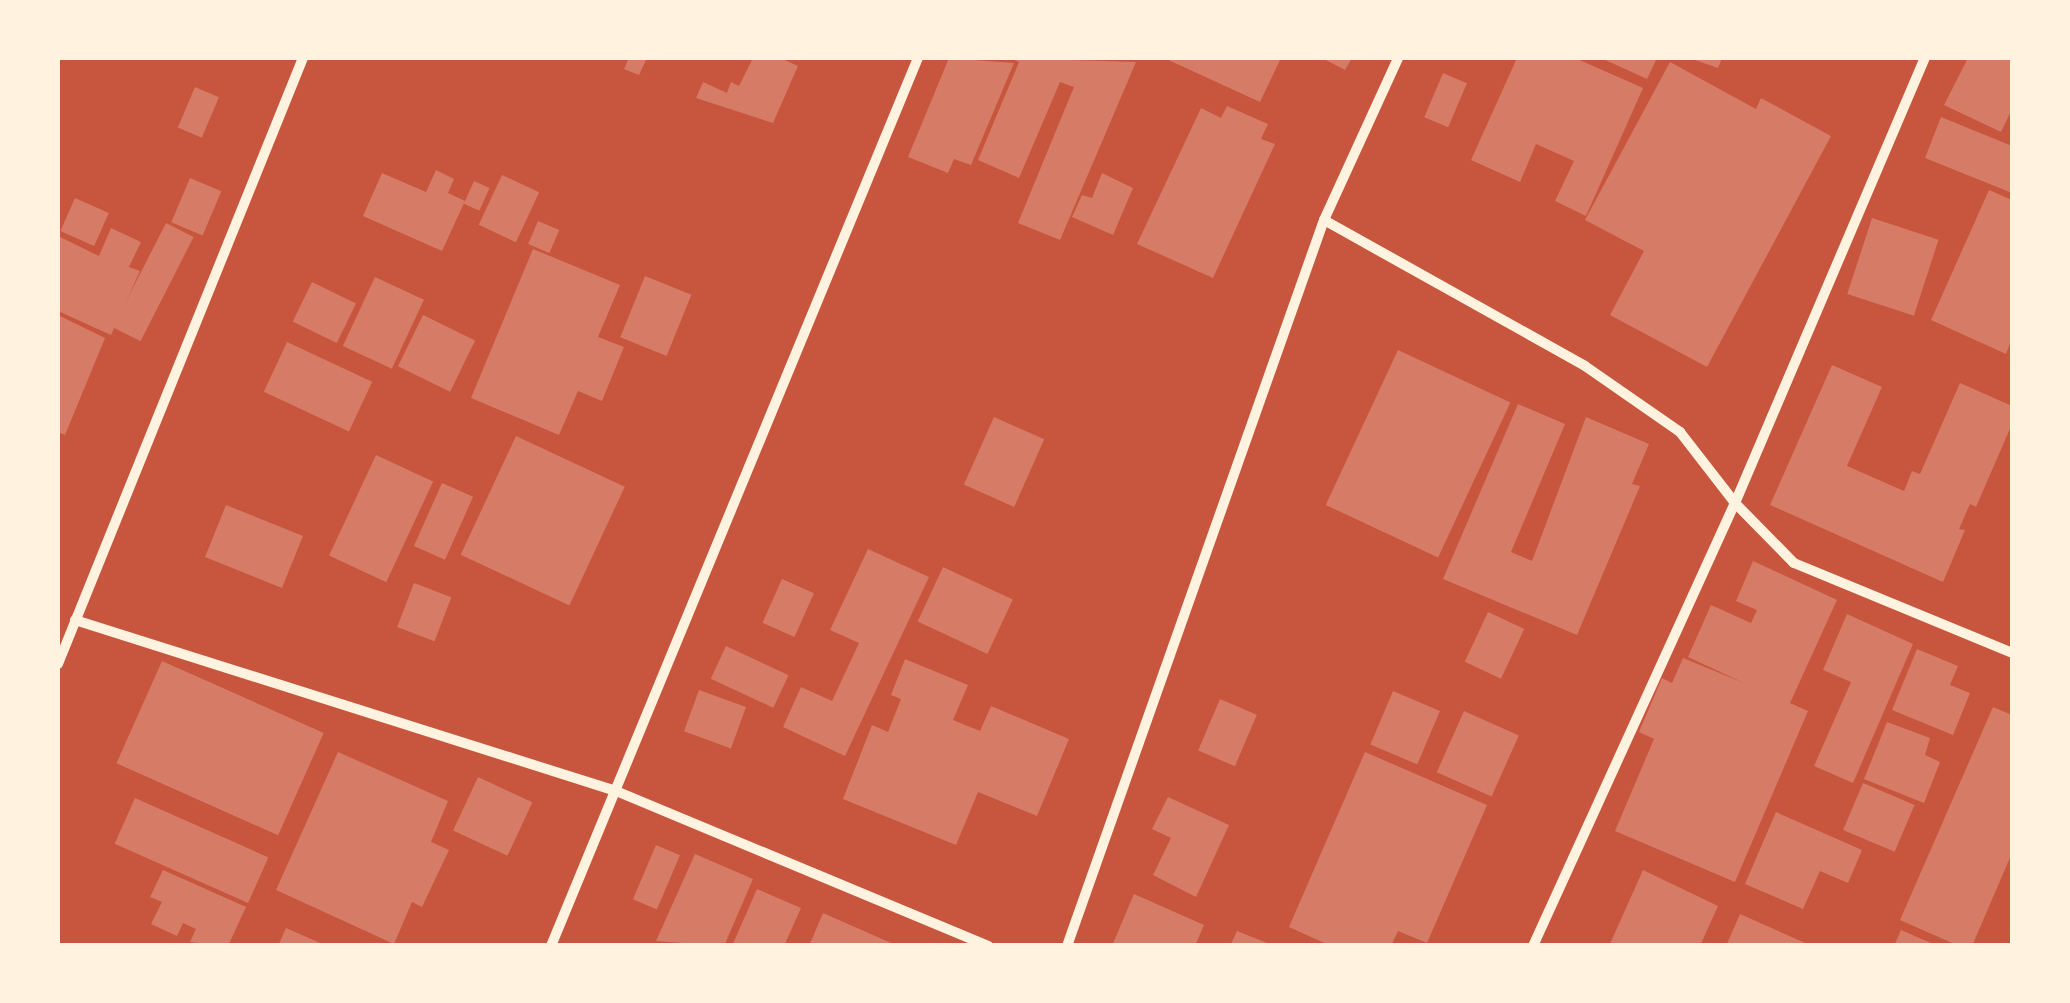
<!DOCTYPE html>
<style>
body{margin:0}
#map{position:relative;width:2070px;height:1003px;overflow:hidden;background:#c8553d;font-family:Montserrat,sans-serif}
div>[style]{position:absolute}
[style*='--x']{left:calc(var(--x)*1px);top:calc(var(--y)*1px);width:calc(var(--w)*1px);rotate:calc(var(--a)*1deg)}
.building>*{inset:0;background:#d67c66;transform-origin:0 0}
.minor>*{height:10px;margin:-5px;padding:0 5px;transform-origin:5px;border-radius:5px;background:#fff3e0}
span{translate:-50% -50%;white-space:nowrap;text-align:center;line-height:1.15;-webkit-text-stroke:8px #fff3e0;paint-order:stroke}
.frame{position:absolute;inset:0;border:60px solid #fff3e0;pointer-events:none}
</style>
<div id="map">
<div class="building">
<div style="clip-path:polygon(629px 58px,647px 58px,639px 75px,624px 69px)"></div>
<div style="clip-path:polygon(753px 58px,780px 58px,798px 66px,773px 123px,696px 98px,703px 82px,727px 93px,731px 82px,739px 86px)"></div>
<div style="clip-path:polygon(949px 58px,1014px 63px,971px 165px,954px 159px,948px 173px,908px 157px)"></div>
<div style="clip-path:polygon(1009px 58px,1136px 62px,1060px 240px,1018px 223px,1074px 87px,1060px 82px,1019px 178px,978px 160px,1019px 62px)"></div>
<div style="clip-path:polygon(1164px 58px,1281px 58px,1260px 102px)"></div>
<div style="clip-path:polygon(1322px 58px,1352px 58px,1345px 70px)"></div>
<div style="clip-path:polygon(1517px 58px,1575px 58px,1643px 88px,1586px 216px,1555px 201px,1574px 161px,1536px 144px,1520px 182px,1471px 160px)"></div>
<div style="clip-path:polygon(1601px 58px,1657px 58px,1647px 79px)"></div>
<div style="clip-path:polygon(1689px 58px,1722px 58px,1718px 68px)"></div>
<div style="clip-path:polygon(1968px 58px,2012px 58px,2012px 109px,2001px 132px,1944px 105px)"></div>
<div style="clip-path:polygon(1670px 62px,1756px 109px,1761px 98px,1831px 136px,1707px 367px,1610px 315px,1644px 251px,1585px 220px)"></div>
<div style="left:1443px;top:73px;width:26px;height:48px;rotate:23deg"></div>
<div style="left:195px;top:87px;width:26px;height:44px;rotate:23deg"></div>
<div style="clip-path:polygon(1227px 106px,1268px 124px,1261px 139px,1275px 144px,1213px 278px,1137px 244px,1201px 108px,1221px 118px)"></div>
<div style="clip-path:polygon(1941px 117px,2012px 146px,2012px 193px,1925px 158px)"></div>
<div style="clip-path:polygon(436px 170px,454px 179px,448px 193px,465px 201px,442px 251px,363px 216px,382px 173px,426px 192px)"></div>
<div style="clip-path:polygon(1102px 173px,1133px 188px,1113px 235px,1072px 217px,1082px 195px,1092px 198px)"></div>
<div style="left:502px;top:175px;width:41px;height:55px;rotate:25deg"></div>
<div style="left:190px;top:178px;width:34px;height:48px;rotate:23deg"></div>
<div style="left:474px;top:181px;width:17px;height:25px;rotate:24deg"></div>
<div style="clip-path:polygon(1989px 190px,2012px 200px,2012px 338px,2006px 354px,1931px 320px)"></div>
<div style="left:75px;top:198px;width:37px;height:36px;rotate:24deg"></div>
<div style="left:1872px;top:218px;width:70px;height:80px;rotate:18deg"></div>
<div style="left:538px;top:221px;width:23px;height:25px;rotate:23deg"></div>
<div style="left:166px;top:223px;width:31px;height:117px;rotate:27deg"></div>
<div style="clip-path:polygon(111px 228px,141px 242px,129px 267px,140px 271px,111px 335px,58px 311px,58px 236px,99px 256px)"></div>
<div style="clip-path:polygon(533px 249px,620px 285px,598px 337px,624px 347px,602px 401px,578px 391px,559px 435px,471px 398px)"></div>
<div style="left:645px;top:276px;width:50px;height:66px;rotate:22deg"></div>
<div style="left:375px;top:277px;width:54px;height:76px;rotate:25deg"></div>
<div style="left:312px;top:282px;width:49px;height:44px;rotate:26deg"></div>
<div style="clip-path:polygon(58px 315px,105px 338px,65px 435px,58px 432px)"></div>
<div style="left:423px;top:315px;width:58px;height:57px;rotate:26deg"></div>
<div style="left:287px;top:342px;width:94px;height:55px;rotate:25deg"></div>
<div style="left:1398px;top:350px;width:124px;height:171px;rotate:25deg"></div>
<div style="clip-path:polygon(1832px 365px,1882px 387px,1847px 466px,1904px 491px,1912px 471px,1920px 474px,1960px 383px,2012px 406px,2012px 424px,1976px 507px,1970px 504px,1959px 529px,1965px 530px,1943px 582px,1770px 505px)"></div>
<div style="clip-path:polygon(1518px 404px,1565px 424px,1511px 552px,1532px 561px,1586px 417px,1649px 444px,1632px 484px,1640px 486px,1577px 635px,1443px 579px)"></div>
<div style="left:994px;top:417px;width:55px;height:74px;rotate:24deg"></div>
<div style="left:516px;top:436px;width:120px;height:131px;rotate:25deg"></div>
<div style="left:376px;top:455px;width:63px;height:111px;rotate:25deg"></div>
<div style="left:442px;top:483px;width:34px;height:69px;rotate:24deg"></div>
<div style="left:226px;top:505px;width:83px;height:56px;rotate:22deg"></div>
<div style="clip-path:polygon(868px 549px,929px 577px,845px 756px,783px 727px,801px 687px,832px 701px,859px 643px,830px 630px)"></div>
<div style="clip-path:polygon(1753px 561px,1837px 600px,1790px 703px,1808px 711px,1735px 882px,1615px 831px,1654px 739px,1639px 732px,1662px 678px,1672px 683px,1683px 658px,1744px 683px,1688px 657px,1711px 605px,1751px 623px,1757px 610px,1736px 601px)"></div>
<div style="left:943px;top:567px;width:77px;height:60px;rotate:25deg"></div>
<div style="left:782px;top:579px;width:35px;height:48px;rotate:24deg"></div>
<div style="left:414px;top:583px;width:40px;height:47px;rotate:21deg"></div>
<div style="left:1488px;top:612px;width:40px;height:55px;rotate:25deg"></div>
<div style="clip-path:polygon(1847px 614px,1913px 644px,1853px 783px,1814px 766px,1851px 682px,1823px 670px)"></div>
<div style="left:726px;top:646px;width:69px;height:36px;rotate:25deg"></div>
<div style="clip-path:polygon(1917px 649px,1958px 666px,1950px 685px,1970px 693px,1953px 735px,1892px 710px)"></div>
<div style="clip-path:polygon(905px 659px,968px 685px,953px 720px,980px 731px,991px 706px,1069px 739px,1037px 816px,978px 792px,956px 845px,843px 799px,872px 725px,888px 732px,901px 699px,891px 695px)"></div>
<div style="left:162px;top:661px;width:177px;height:112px;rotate:24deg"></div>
<div style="left:699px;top:690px;width:50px;height:44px;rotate:20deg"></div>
<div style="left:1393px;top:691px;width:51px;height:58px;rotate:23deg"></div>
<div style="left:1220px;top:699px;width:40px;height:56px;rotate:23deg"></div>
<div style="clip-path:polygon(1993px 707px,2012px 715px,2012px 853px,1972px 946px,1959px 946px,1900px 920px)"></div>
<div style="left:1464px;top:711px;width:60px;height:67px;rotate:24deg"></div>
<div style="clip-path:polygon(1887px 722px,1930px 738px,1925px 755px,1940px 762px,1924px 803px,1864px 779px)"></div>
<div style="clip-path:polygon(338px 752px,448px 801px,431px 842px,449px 850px,422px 907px,412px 902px,394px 944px,276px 890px)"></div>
<div style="clip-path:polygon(1365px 752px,1487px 805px,1427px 943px,1398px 931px,1391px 946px,1331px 946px,1289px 927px)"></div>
<div style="left:478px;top:777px;width:60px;height:59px;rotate:25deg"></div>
<div style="left:1863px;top:783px;width:56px;height:51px;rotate:23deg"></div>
<div style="clip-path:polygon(1168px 797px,1229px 825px,1196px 897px,1153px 875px,1171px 838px,1152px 829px)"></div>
<div style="left:135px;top:798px;width:146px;height:50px;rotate:24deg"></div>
<div style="clip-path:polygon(1776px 812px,1862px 850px,1848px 883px,1820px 871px,1803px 909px,1745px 884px)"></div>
<div style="left:656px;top:845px;width:26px;height:59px;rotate:23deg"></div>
<div style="clip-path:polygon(695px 854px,753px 879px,724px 946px,656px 941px)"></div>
<div style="clip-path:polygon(163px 870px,246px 907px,228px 946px,190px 942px,196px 929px,183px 923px,177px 936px,151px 924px,162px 902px,150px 897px)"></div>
<div style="clip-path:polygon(1643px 870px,1718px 906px,1700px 946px,1609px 946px)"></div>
<div style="clip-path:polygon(757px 889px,801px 908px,784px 946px,732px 946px)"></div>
<div style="clip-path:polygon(1134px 894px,1204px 925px,1195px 946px,1112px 946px)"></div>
<div style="clip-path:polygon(823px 913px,898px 946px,809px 946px)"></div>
<div style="clip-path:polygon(1740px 914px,1812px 946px,1726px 946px)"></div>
<div style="clip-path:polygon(286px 928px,327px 946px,278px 946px)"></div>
<div style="clip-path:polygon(1901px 930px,1938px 946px,1894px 946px)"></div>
<div style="clip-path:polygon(1237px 931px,1272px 945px,1272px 946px,1230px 946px)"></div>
</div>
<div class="minor">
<div style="--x:1324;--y:220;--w:299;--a:29.2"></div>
<div style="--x:1585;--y:366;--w:116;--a:34.8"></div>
<div style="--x:1680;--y:432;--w:90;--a:52.2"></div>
<div style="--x:1735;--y:503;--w:84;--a:45.5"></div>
<div style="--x:1794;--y:563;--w:236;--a:22.4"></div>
<div style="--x:75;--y:620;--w:567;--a:17.54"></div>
<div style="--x:616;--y:791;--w:403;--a:22.6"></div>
<div style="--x:58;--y:664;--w:654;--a:-67.99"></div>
<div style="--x:551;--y:946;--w:961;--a:-67.55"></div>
<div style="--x:1067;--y:946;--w:770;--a:-70.51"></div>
<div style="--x:1324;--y:220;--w:178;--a:-65.4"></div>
<div style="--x:1533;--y:946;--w:487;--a:-65.5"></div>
<div style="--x:1735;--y:503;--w:484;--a:-66.9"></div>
</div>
<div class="frame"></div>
</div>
